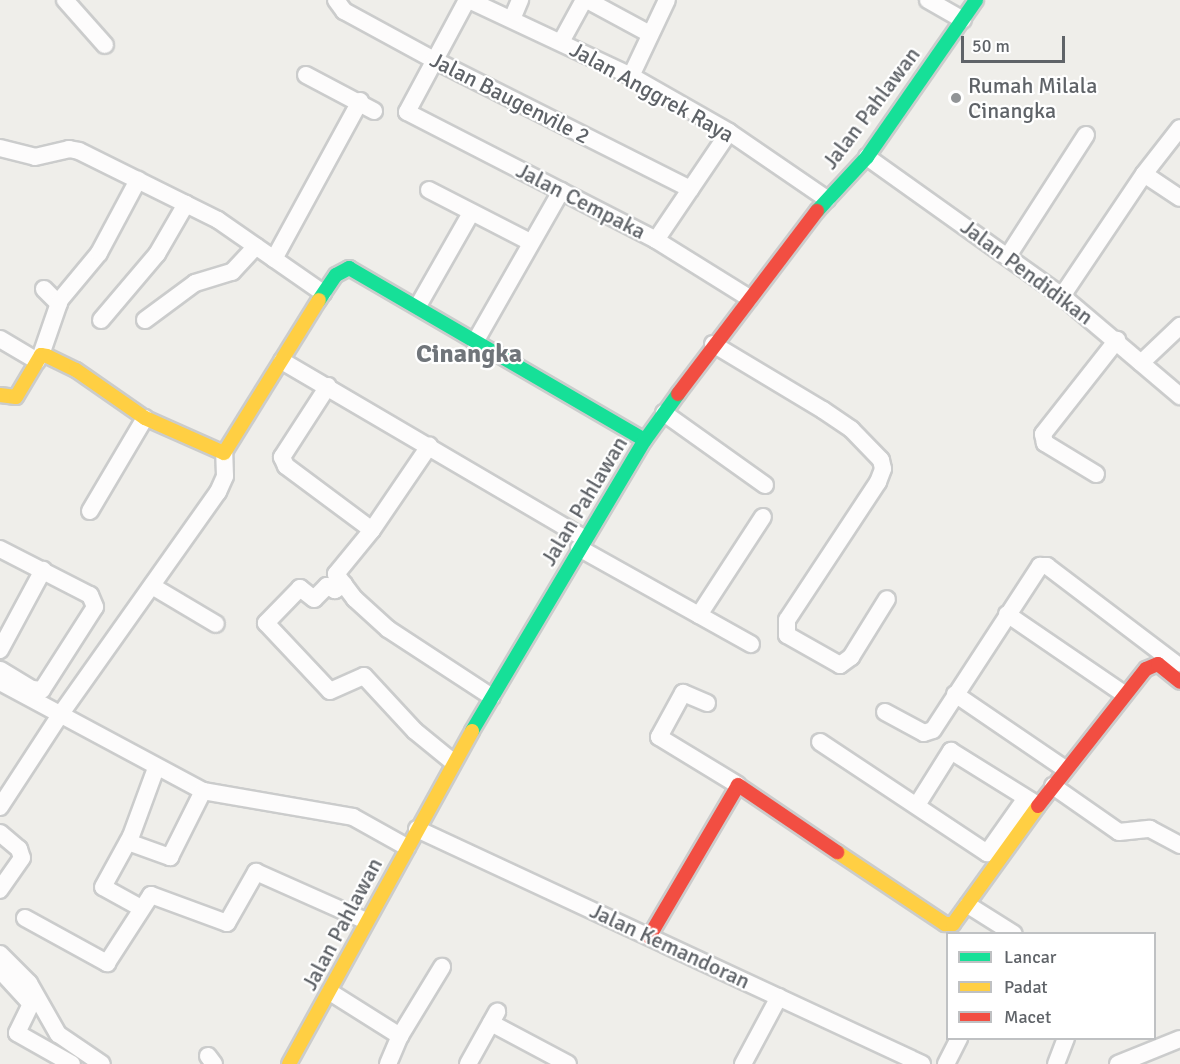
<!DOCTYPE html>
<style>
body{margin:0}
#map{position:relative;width:1180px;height:1064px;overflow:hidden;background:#efeeea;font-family:Signika,sans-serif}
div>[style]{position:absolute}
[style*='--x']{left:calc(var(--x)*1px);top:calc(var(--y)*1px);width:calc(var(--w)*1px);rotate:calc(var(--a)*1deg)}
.roads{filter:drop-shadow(2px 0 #cbcccc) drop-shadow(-2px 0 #cbcccc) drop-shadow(0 2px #cbcccc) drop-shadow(0 -2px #cbcccc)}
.street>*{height:16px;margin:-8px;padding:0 8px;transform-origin:8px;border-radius:8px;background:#fdfcfc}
.fast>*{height:14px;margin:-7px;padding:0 7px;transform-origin:7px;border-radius:7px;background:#16e098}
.slow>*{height:14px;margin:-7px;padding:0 7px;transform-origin:7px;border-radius:7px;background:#ffcf43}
.jam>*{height:14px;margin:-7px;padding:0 7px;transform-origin:7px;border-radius:7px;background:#f24e42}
.dots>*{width:16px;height:16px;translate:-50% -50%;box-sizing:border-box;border:3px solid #fff;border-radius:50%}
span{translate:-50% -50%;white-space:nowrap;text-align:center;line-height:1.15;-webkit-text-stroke:4.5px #fff;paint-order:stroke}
.poi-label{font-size:22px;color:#5f6368}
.left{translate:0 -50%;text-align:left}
.street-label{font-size:22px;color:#5f6368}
.quarter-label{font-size:26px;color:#70757a;font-weight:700}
.legend{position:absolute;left:946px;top:932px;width:210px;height:108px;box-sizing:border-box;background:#fff;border:2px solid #bfc1c3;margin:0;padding:8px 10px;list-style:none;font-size:18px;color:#5f6368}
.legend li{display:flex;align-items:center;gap:12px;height:30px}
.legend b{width:30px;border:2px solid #bfc1c3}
.scale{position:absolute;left:961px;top:36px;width:104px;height:27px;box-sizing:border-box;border:3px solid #5f6368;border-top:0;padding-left:8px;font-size:18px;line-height:21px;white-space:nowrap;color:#5f6368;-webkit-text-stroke:4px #fff;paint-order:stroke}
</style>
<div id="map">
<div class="roads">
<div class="street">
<div style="--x:65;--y:0;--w:60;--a:48.4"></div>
<div style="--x:336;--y:0;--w:14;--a:54"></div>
<div style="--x:344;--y:11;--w:102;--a:28.6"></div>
<div style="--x:434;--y:60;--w:287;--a:26.7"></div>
<div style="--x:467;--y:0;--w:127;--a:118.2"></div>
<div style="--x:407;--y:112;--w:280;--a:27.2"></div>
<div style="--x:656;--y:240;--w:110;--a:31.9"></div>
<div style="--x:469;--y:0;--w:179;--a:25.1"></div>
<div style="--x:631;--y:76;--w:113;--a:29.7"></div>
<div style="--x:729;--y:132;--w:119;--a:34.4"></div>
<div style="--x:587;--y:0;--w:72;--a:28.4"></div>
<div style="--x:928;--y:0;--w:40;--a:29.7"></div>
<div style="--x:512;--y:19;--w:21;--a:-67"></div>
<div style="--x:561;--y:42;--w:48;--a:-61.3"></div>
<div style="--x:306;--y:75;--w:77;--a:27.9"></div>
<div style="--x:631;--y:76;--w:84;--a:-64.7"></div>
<div style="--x:0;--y:148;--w:36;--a:14"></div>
<div style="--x:35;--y:157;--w:35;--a:-13"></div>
<div style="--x:69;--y:149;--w:10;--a:11"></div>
<div style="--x:79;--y:151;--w:155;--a:26.4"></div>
<div style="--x:218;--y:220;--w:128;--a:34.8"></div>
<div style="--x:867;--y:157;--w:239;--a:35.5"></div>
<div style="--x:1062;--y:296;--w:155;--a:40.3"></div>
<div style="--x:1144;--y:174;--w:43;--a:33.7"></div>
<div style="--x:429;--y:190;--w:114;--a:27.2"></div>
<div style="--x:656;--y:240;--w:130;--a:-55.9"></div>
<div style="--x:1008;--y:256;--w:144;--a:-57.2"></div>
<div style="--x:274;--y:259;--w:180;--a:-61.4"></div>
<div style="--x:44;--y:289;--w:21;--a:45"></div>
<div style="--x:1062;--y:296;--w:147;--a:-56.1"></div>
<div style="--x:1144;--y:174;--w:58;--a:-52"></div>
<div style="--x:418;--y:306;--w:107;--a:-60.3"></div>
<div style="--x:101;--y:320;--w:87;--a:-49.7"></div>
<div style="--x:157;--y:254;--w:58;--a:-59.9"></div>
<div style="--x:145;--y:320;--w:62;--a:-36.5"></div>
<div style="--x:195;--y:283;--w:39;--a:-17"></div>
<div style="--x:232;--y:272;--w:35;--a:-47"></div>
<div style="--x:0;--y:339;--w:43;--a:30.7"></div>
<div style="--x:475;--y:342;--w:174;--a:-60.3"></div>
<div style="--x:713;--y:344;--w:128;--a:31"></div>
<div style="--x:823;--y:410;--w:34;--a:34"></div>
<div style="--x:851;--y:429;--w:43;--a:45.9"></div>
<div style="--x:881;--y:460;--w:9;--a:77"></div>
<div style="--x:883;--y:469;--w:14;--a:111"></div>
<div style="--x:878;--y:482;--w:165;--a:123.4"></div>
<div style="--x:787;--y:620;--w:15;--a:90"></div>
<div style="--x:787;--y:635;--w:61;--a:29.5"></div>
<div style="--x:840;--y:665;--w:14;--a:-36"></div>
<div style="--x:851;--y:657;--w:68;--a:-58.2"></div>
<div style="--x:41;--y:355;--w:58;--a:-70.9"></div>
<div style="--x:60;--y:300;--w:61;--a:-50.3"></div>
<div style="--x:99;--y:253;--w:83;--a:-61.9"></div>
<div style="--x:282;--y:361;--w:350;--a:30.4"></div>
<div style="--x:1141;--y:363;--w:54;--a:-43.5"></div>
<div style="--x:328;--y:386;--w:85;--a:122.9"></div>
<div style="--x:282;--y:457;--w:10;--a:66"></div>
<div style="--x:286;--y:466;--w:107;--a:36.7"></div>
<div style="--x:372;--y:530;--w:57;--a:129.3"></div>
<div style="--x:336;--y:574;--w:31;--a:53"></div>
<div style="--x:355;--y:599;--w:45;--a:42.3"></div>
<div style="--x:388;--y:629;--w:124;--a:33.2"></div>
<div style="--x:664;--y:413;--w:124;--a:35.5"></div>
<div style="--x:1096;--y:474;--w:60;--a:-148.7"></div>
<div style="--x:1045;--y:443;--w:9;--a:-103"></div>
<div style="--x:1043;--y:434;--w:120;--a:-51.8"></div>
<div style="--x:90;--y:511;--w:108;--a:-59.4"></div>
<div style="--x:372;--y:530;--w:102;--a:-55.8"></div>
<div style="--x:579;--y:548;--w:197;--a:29.2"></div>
<div style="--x:0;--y:549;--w:101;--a:27.1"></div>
<div style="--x:90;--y:595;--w:13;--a:67"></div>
<div style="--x:95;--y:607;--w:98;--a:122.6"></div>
<div style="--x:42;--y:690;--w:10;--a:-174"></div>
<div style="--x:32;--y:689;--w:37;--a:-149"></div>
<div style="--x:344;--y:584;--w:11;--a:146"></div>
<div style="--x:335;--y:590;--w:9;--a:-153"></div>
<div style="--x:327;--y:586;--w:18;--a:135"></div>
<div style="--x:314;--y:599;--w:18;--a:-142"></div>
<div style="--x:300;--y:588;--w:49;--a:134.2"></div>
<div style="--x:266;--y:623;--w:93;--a:46.7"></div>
<div style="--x:330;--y:691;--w:37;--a:-24"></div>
<div style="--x:364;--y:676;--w:75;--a:47.2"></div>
<div style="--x:415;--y:731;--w:49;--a:39.2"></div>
<div style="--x:152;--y:586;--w:74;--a:30.7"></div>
<div style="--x:1007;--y:614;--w:142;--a:34.4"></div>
<div style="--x:699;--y:615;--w:117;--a:-56.9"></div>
<div style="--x:0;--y:650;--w:91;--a:-61.7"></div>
<div style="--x:0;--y:682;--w:230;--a:28.2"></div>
<div style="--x:203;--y:791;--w:152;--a:9.8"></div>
<div style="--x:353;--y:817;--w:62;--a:29.1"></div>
<div style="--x:955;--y:694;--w:133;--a:34.3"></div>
<div style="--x:707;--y:703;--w:26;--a:-157"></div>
<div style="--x:683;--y:693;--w:50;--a:118.6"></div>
<div style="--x:659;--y:737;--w:92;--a:31.3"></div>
<div style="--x:885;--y:712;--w:44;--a:28.3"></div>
<div style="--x:924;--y:733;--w:9;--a:-18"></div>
<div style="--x:933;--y:730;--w:196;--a:-56.9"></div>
<div style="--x:1040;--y:566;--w:7;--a:0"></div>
<div style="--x:1047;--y:566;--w:162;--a:37.2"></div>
<div style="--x:820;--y:742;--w:201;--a:33.6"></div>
<div style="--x:987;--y:853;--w:67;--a:-54.7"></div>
<div style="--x:1053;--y:786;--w:80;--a:34.9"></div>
<div style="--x:1119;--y:832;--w:31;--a:-6"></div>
<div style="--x:1150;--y:829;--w:34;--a:28"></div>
<div style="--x:917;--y:805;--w:64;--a:-57.8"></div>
<div style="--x:951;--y:751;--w:97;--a:31.9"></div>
<div style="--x:0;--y:807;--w:110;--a:-56.9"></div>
<div style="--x:60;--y:715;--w:273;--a:-54.7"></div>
<div style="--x:218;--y:492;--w:17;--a:-66"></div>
<div style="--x:225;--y:476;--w:23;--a:-92"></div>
<div style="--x:417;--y:829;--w:557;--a:24.95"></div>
<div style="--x:0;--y:833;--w:25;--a:40"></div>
<div style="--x:19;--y:849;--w:9;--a:72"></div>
<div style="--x:22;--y:858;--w:39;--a:125"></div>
<div style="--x:128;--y:842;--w:45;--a:19.7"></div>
<div style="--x:170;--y:857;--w:74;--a:-63.4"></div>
<div style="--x:968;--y:905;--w:54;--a:32.2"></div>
<div style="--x:141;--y:908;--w:43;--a:-151.1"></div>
<div style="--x:103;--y:887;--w:58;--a:-61.2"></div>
<div style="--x:131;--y:836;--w:72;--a:-69.8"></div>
<div style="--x:25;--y:918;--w:94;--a:28.8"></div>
<div style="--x:107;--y:963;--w:81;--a:-57.1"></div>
<div style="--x:151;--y:895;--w:81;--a:20.2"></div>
<div style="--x:227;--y:923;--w:59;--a:-60.4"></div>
<div style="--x:256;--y:872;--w:120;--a:24"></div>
<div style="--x:0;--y:954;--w:41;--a:45"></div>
<div style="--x:29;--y:983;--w:59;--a:60.4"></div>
<div style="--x:58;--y:1034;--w:53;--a:34.3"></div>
<div style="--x:0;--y:970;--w:46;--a:47.6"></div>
<div style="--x:31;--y:1004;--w:32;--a:116"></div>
<div style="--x:17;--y:1033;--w:63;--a:29.4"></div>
<div style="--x:330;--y:992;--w:83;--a:32.2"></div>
<div style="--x:491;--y:1023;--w:87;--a:28"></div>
<div style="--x:208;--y:1056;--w:10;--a:53"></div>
<div style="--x:388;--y:1064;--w:30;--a:-67"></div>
<div style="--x:400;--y:1036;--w:81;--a:-58.7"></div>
<div style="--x:468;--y:1064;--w:60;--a:-60.9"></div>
<div style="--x:743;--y:1064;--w:76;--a:-61.8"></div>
<div style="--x:946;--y:1064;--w:29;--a:-63"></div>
<div style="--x:1056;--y:1064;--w:28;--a:-69"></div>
<div style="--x:1118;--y:1064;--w:67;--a:-22"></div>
</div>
<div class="fast">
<div style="--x:817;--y:211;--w:74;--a:-47.2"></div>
<div style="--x:867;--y:157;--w:191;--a:-55.2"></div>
<div style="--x:319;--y:300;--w:30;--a:-56"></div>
<div style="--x:336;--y:275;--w:15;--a:-28"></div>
<div style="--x:349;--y:268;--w:342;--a:30.2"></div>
<div style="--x:472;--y:731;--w:339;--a:-59.3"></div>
<div style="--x:645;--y:440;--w:57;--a:-54.3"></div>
</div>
<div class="slow">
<div style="--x:0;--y:395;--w:16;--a:7"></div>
<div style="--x:16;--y:397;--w:49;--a:-59.2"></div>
<div style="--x:41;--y:355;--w:6;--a:9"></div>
<div style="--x:47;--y:356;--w:32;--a:26"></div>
<div style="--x:76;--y:370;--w:84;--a:34.8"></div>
<div style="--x:145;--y:418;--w:86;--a:23.9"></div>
<div style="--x:224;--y:453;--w:180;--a:-58.2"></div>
<div style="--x:837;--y:852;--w:130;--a:33.7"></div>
<div style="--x:945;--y:924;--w:8;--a:0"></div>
<div style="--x:953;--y:924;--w:145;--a:-54.2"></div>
<div style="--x:289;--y:1064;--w:380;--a:-61.2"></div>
</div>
<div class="jam">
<div style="--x:678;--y:394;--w:230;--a:-52.8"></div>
<div style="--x:1038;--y:806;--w:174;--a:-51.8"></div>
<div style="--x:1146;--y:669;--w:13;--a:-23"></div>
<div style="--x:1158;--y:664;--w:28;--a:39"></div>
<div style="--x:649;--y:937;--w:176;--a:-59.6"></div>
<div style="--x:738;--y:785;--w:120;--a:34.1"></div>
</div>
</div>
<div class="dots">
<div style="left:956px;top:98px;background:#919496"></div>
</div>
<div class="poi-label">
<span class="left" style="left:968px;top:98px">Rumah Milala<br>Cinangka</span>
</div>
<div class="street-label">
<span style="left:652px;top:92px;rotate:29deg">Jalan Anggrek Raya</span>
<span style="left:510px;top:98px;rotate:27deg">Jalan Baugenvile 2</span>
<span style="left:871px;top:108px;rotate:-53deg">Jalan Pahlawan</span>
<span style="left:581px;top:201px;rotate:27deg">Jalan Cempaka</span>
<span style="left:1027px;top:272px;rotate:37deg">Jalan Pendidikan</span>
<span style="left:584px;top:501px;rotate:-59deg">Jalan Pahlawan</span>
<span style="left:342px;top:924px;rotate:-62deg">Jalan Pahlawan</span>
<span style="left:670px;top:946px;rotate:25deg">Jalan Kemandoran</span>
</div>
<div class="quarter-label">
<span style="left:469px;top:355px">Cinangka</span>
</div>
<ul class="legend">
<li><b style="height:8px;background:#16e098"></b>Lancar</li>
<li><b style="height:8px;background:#ffcf43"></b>Padat</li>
<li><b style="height:8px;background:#f24e42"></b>Macet</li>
</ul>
<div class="scale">50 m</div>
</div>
